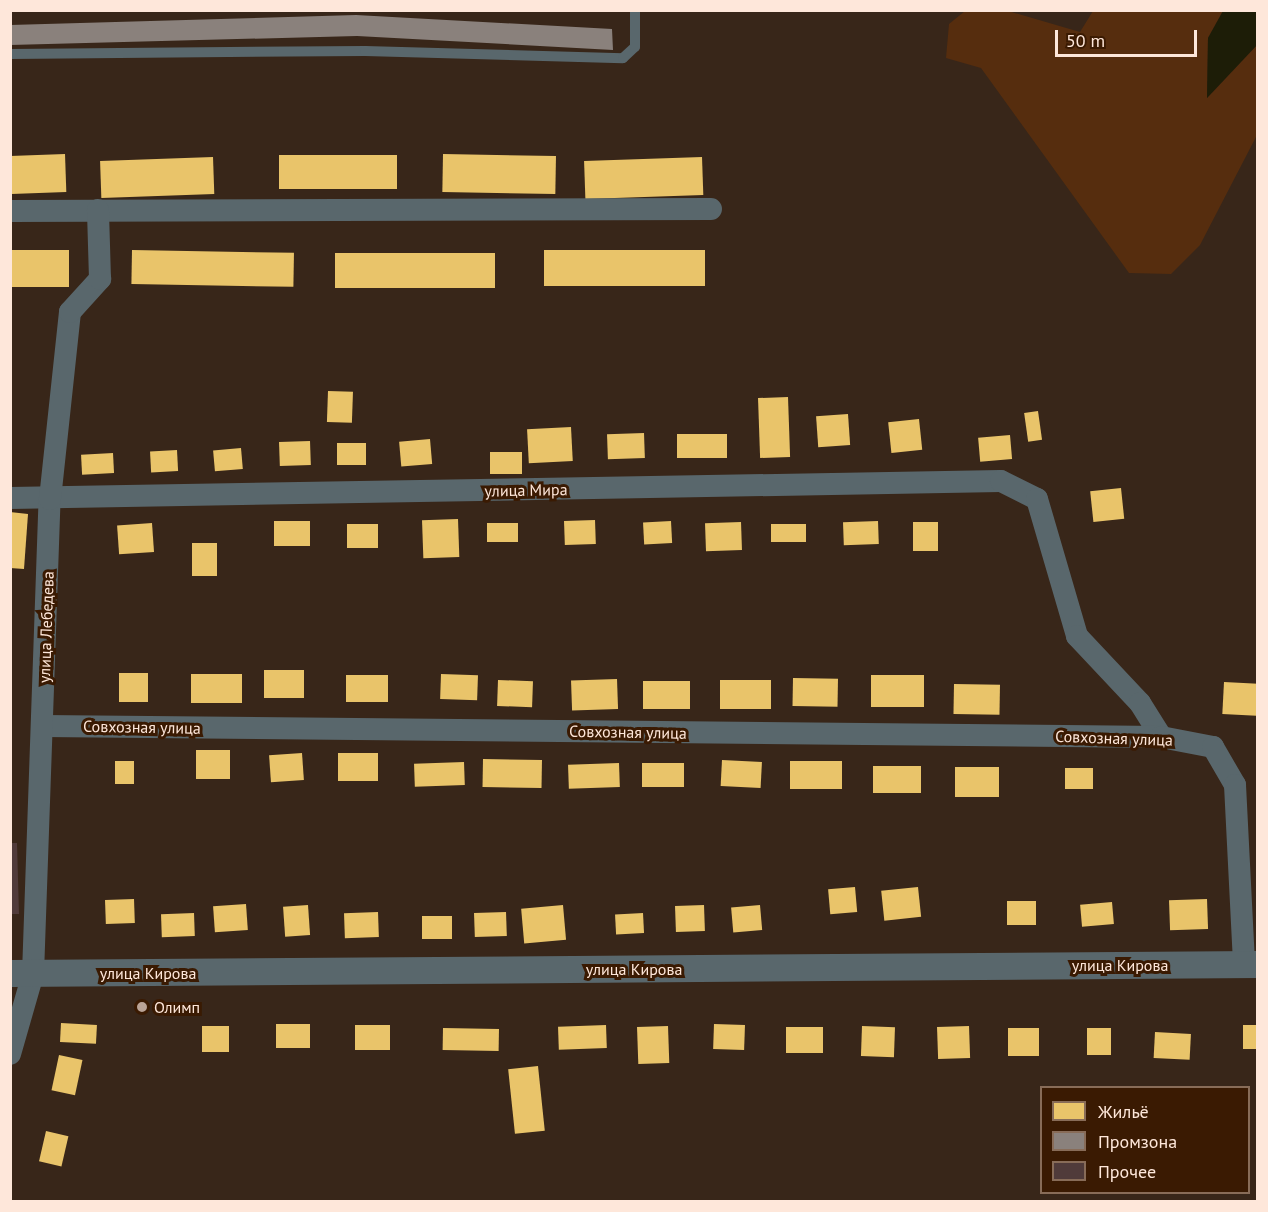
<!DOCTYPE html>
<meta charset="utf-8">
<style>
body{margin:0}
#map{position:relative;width:1268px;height:1212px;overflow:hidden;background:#382619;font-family:"PT Sans",sans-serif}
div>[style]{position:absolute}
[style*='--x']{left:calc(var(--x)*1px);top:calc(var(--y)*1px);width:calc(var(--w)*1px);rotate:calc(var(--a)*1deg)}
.green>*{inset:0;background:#562d0e}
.water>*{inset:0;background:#1d1d07}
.homes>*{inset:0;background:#e9c46a;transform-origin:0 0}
.industry>*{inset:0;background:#8a817c}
.building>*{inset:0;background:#503b3a}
.service>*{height:10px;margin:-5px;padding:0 5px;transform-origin:5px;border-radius:5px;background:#59676c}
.minor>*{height:22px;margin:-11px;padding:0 11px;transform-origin:11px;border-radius:11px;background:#59676c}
.tertiary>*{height:27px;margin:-13.5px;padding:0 13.5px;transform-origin:13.5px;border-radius:13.5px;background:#59676c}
.dots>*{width:16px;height:16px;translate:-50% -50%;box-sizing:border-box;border:3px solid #3a1a02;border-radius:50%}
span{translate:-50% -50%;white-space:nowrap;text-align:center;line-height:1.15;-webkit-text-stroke:6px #3a1a02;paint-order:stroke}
.street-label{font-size:16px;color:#fee7da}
.poi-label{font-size:16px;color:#fee7da}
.left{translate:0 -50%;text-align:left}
.frame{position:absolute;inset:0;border:12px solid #fee7da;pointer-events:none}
.legend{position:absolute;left:1040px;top:1086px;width:210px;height:108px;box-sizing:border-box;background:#3a1a02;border:2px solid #886c58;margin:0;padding:8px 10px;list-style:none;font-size:18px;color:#fee7da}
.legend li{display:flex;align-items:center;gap:12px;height:30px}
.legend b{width:30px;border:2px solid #886c58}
.scale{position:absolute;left:1055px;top:30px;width:142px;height:27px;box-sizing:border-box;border:3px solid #fee7da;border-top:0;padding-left:8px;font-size:18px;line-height:21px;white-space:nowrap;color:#fee7da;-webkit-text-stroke:4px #3a1a02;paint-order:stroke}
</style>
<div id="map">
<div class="green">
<div style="clip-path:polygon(965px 11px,1008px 11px,1080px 32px,1093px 11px,1223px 11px,1208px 38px,1207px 98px,1257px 45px,1257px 135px,1200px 245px,1171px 274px,1129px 273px,981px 68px,946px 58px,949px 24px)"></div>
</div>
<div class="water">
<div style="clip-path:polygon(1223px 11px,1257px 11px,1257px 45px,1207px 98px,1208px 38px)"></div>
</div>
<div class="homes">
<div style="left:65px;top:154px;width:38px;height:55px;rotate:88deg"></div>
<div style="left:443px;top:154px;width:113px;height:38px;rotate:1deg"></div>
<div style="left:397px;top:155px;width:34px;height:118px;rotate:90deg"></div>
<div style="left:213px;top:157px;width:37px;height:113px;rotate:88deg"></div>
<div style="left:702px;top:157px;width:38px;height:118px;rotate:88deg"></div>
<div style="left:10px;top:250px;width:59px;height:37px"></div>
<div style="left:132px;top:250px;width:162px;height:34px;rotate:1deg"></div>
<div style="left:705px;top:250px;width:36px;height:161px;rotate:90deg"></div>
<div style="left:495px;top:253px;width:35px;height:160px;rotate:90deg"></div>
<div style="left:328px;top:391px;width:25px;height:31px;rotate:2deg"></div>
<div style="left:788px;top:397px;width:60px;height:30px;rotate:88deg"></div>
<div style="left:1038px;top:411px;width:29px;height:14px;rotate:82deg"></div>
<div style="left:848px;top:414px;width:31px;height:32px;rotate:86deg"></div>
<div style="left:919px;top:419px;width:31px;height:31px;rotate:84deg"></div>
<div style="left:571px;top:427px;width:34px;height:44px;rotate:87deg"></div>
<div style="left:644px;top:433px;width:25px;height:37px;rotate:88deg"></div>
<div style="left:677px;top:434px;width:50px;height:24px"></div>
<div style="left:1010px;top:435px;width:24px;height:32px;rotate:85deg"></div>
<div style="left:430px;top:439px;width:25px;height:31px;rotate:85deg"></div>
<div style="left:310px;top:441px;width:24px;height:31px;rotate:88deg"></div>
<div style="left:366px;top:443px;width:22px;height:29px;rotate:90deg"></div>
<div style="left:241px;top:448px;width:21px;height:28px;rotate:85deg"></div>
<div style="left:177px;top:450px;width:21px;height:27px;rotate:87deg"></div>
<div style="left:522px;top:452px;width:22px;height:32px;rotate:90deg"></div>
<div style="left:113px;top:453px;width:20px;height:32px;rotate:87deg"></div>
<div style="left:1121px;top:488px;width:31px;height:31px;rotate:84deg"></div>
<div style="clip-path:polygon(10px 512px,28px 514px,24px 569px,10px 568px)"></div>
<div style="left:458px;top:519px;width:38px;height:36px;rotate:88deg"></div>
<div style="left:595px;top:520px;width:24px;height:31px;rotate:88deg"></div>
<div style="left:274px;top:521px;width:36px;height:25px"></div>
<div style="left:671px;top:521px;width:22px;height:28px;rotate:87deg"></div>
<div style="left:878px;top:521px;width:23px;height:35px;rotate:88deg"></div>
<div style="left:741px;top:522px;width:28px;height:36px;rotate:88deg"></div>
<div style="left:913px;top:522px;width:25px;height:29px"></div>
<div style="left:152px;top:523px;width:29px;height:35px;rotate:86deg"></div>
<div style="left:518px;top:523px;width:19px;height:31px;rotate:90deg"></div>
<div style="left:347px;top:524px;width:31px;height:24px"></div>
<div style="left:806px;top:524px;width:18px;height:35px;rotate:90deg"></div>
<div style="left:192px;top:543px;width:25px;height:33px"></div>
<div style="left:304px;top:670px;width:28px;height:40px;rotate:90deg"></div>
<div style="left:119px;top:673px;width:29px;height:29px"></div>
<div style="left:191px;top:674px;width:51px;height:29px"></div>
<div style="left:441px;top:674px;width:37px;height:25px;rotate:2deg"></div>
<div style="left:388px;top:675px;width:27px;height:42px;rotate:90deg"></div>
<div style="left:924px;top:675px;width:32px;height:53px;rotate:90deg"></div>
<div style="left:793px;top:678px;width:45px;height:28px;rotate:1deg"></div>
<div style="left:617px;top:679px;width:30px;height:46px;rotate:88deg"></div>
<div style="left:498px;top:680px;width:35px;height:26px;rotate:2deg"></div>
<div style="left:720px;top:680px;width:51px;height:29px"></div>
<div style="left:643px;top:681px;width:47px;height:28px"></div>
<div style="left:1224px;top:682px;width:34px;height:32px;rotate:3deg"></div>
<div style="left:954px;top:684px;width:46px;height:30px;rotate:1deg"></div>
<div style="left:196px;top:750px;width:34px;height:29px"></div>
<div style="left:302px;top:753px;width:27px;height:33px;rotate:86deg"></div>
<div style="left:338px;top:753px;width:40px;height:28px"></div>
<div style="left:483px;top:759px;width:59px;height:28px;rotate:1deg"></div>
<div style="left:722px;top:760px;width:40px;height:26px;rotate:3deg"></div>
<div style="left:115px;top:761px;width:19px;height:23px"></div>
<div style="left:790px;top:761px;width:52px;height:28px"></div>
<div style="left:464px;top:762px;width:23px;height:50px;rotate:88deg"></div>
<div style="left:619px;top:763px;width:24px;height:51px;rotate:88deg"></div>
<div style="left:684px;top:763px;width:24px;height:42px;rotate:90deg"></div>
<div style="left:873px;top:766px;width:48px;height:27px"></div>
<div style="left:955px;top:767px;width:44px;height:30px"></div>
<div style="left:1065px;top:768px;width:28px;height:21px"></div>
<div style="left:855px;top:887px;width:25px;height:27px;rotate:85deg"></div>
<div style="left:918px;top:887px;width:30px;height:37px;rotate:84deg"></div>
<div style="left:134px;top:899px;width:24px;height:29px;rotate:88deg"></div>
<div style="left:1207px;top:899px;width:30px;height:38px;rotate:88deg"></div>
<div style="left:1036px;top:901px;width:24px;height:29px;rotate:90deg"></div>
<div style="left:1112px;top:902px;width:22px;height:32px;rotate:85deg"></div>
<div style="left:246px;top:904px;width:26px;height:33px;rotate:86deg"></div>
<div style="left:308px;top:905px;width:30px;height:25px;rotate:86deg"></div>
<div style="left:563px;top:905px;width:35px;height:42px;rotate:85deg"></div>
<div style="left:704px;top:905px;width:26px;height:29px;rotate:88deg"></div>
<div style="left:760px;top:905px;width:25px;height:29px;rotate:85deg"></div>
<div style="left:378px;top:912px;width:25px;height:34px;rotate:88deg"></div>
<div style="left:506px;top:912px;width:24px;height:32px;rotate:88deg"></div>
<div style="left:194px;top:913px;width:23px;height:33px;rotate:88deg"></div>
<div style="left:643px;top:913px;width:20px;height:28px;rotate:87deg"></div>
<div style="left:452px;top:916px;width:23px;height:30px;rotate:90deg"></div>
<div style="left:61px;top:1023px;width:36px;height:19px;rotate:3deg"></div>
<div style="left:276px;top:1024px;width:34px;height:24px"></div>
<div style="left:714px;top:1024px;width:31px;height:25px;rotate:2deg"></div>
<div style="left:355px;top:1025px;width:35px;height:25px"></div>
<div style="left:606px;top:1025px;width:23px;height:48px;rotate:88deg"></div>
<div style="left:1243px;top:1025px;width:15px;height:24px"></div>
<div style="left:202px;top:1026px;width:27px;height:26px"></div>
<div style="left:668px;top:1026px;width:37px;height:31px;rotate:88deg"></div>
<div style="left:862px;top:1026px;width:33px;height:30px;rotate:2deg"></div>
<div style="left:969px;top:1026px;width:32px;height:32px;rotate:88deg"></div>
<div style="left:823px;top:1027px;width:26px;height:37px;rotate:90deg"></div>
<div style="left:443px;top:1028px;width:56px;height:22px;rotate:1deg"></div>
<div style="left:1008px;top:1028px;width:31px;height:28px"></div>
<div style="left:1111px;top:1028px;width:27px;height:24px;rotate:90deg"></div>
<div style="left:1155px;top:1032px;width:36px;height:26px;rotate:3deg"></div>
<div style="left:59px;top:1055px;width:24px;height:36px;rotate:12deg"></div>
<div style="left:538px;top:1066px;width:65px;height:30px;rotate:84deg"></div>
<div style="left:46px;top:1131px;width:23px;height:31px;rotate:13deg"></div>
</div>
<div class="industry">
<div style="clip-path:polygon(356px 15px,612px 29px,613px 50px,357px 36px,10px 45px,10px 25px)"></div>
</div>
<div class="building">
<div style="clip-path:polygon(10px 843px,17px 843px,19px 914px,10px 914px)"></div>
</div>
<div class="service">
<div style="--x:10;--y:54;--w:355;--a:-0.5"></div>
<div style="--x:365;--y:51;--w:258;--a:1.6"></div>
<div style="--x:623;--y:58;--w:16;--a:-43"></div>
<div style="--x:635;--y:47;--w:37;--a:-90"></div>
</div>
<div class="minor">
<div style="--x:10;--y:211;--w:701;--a:-0.16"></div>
<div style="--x:10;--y:498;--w:991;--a:-0.98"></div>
<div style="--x:1001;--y:481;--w:40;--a:26.6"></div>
<div style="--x:1037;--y:499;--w:143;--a:73.7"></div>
<div style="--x:1077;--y:636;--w:92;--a:46.8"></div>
<div style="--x:1140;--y:703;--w:40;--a:58"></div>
<div style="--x:43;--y:726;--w:1118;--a:0.56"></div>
<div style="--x:1161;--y:737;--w:53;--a:10.9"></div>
<div style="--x:1213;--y:747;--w:44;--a:59.9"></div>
<div style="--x:1235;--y:785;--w:179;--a:87.1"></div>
<div style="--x:10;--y:1054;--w:83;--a:-74"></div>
<div style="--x:33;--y:974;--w:475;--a:-88"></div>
<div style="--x:50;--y:499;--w:188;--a:-83.9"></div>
<div style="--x:70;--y:312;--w:45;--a:-47.7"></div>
<div style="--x:100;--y:279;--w:69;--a:-91.7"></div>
</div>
<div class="tertiary">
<div style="--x:10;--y:973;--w:1248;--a:-0.41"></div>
</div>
<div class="dots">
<div style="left:142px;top:1007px;background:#b9a396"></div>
</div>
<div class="street-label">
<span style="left:526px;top:490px;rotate:-1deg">улица Мира</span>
<span style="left:46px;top:627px;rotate:-88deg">улица Лебедева</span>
<span style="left:142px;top:727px;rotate:1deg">Совхозная улица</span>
<span style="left:628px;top:732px;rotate:1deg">Совхозная улица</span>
<span style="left:1114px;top:738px;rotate:2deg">Совхозная улица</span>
<span style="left:1120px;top:965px">улица Кирова</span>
<span style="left:634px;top:969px">улица Кирова</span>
<span style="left:148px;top:973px">улица Кирова</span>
</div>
<div class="poi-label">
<span class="left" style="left:154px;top:1007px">Олимп</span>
</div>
<div class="frame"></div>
<ul class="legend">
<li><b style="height:16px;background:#e9c46a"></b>Жильё</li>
<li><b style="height:16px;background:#8a817c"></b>Промзона</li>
<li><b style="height:16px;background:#503b3a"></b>Прочее</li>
</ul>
<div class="scale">50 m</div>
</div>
